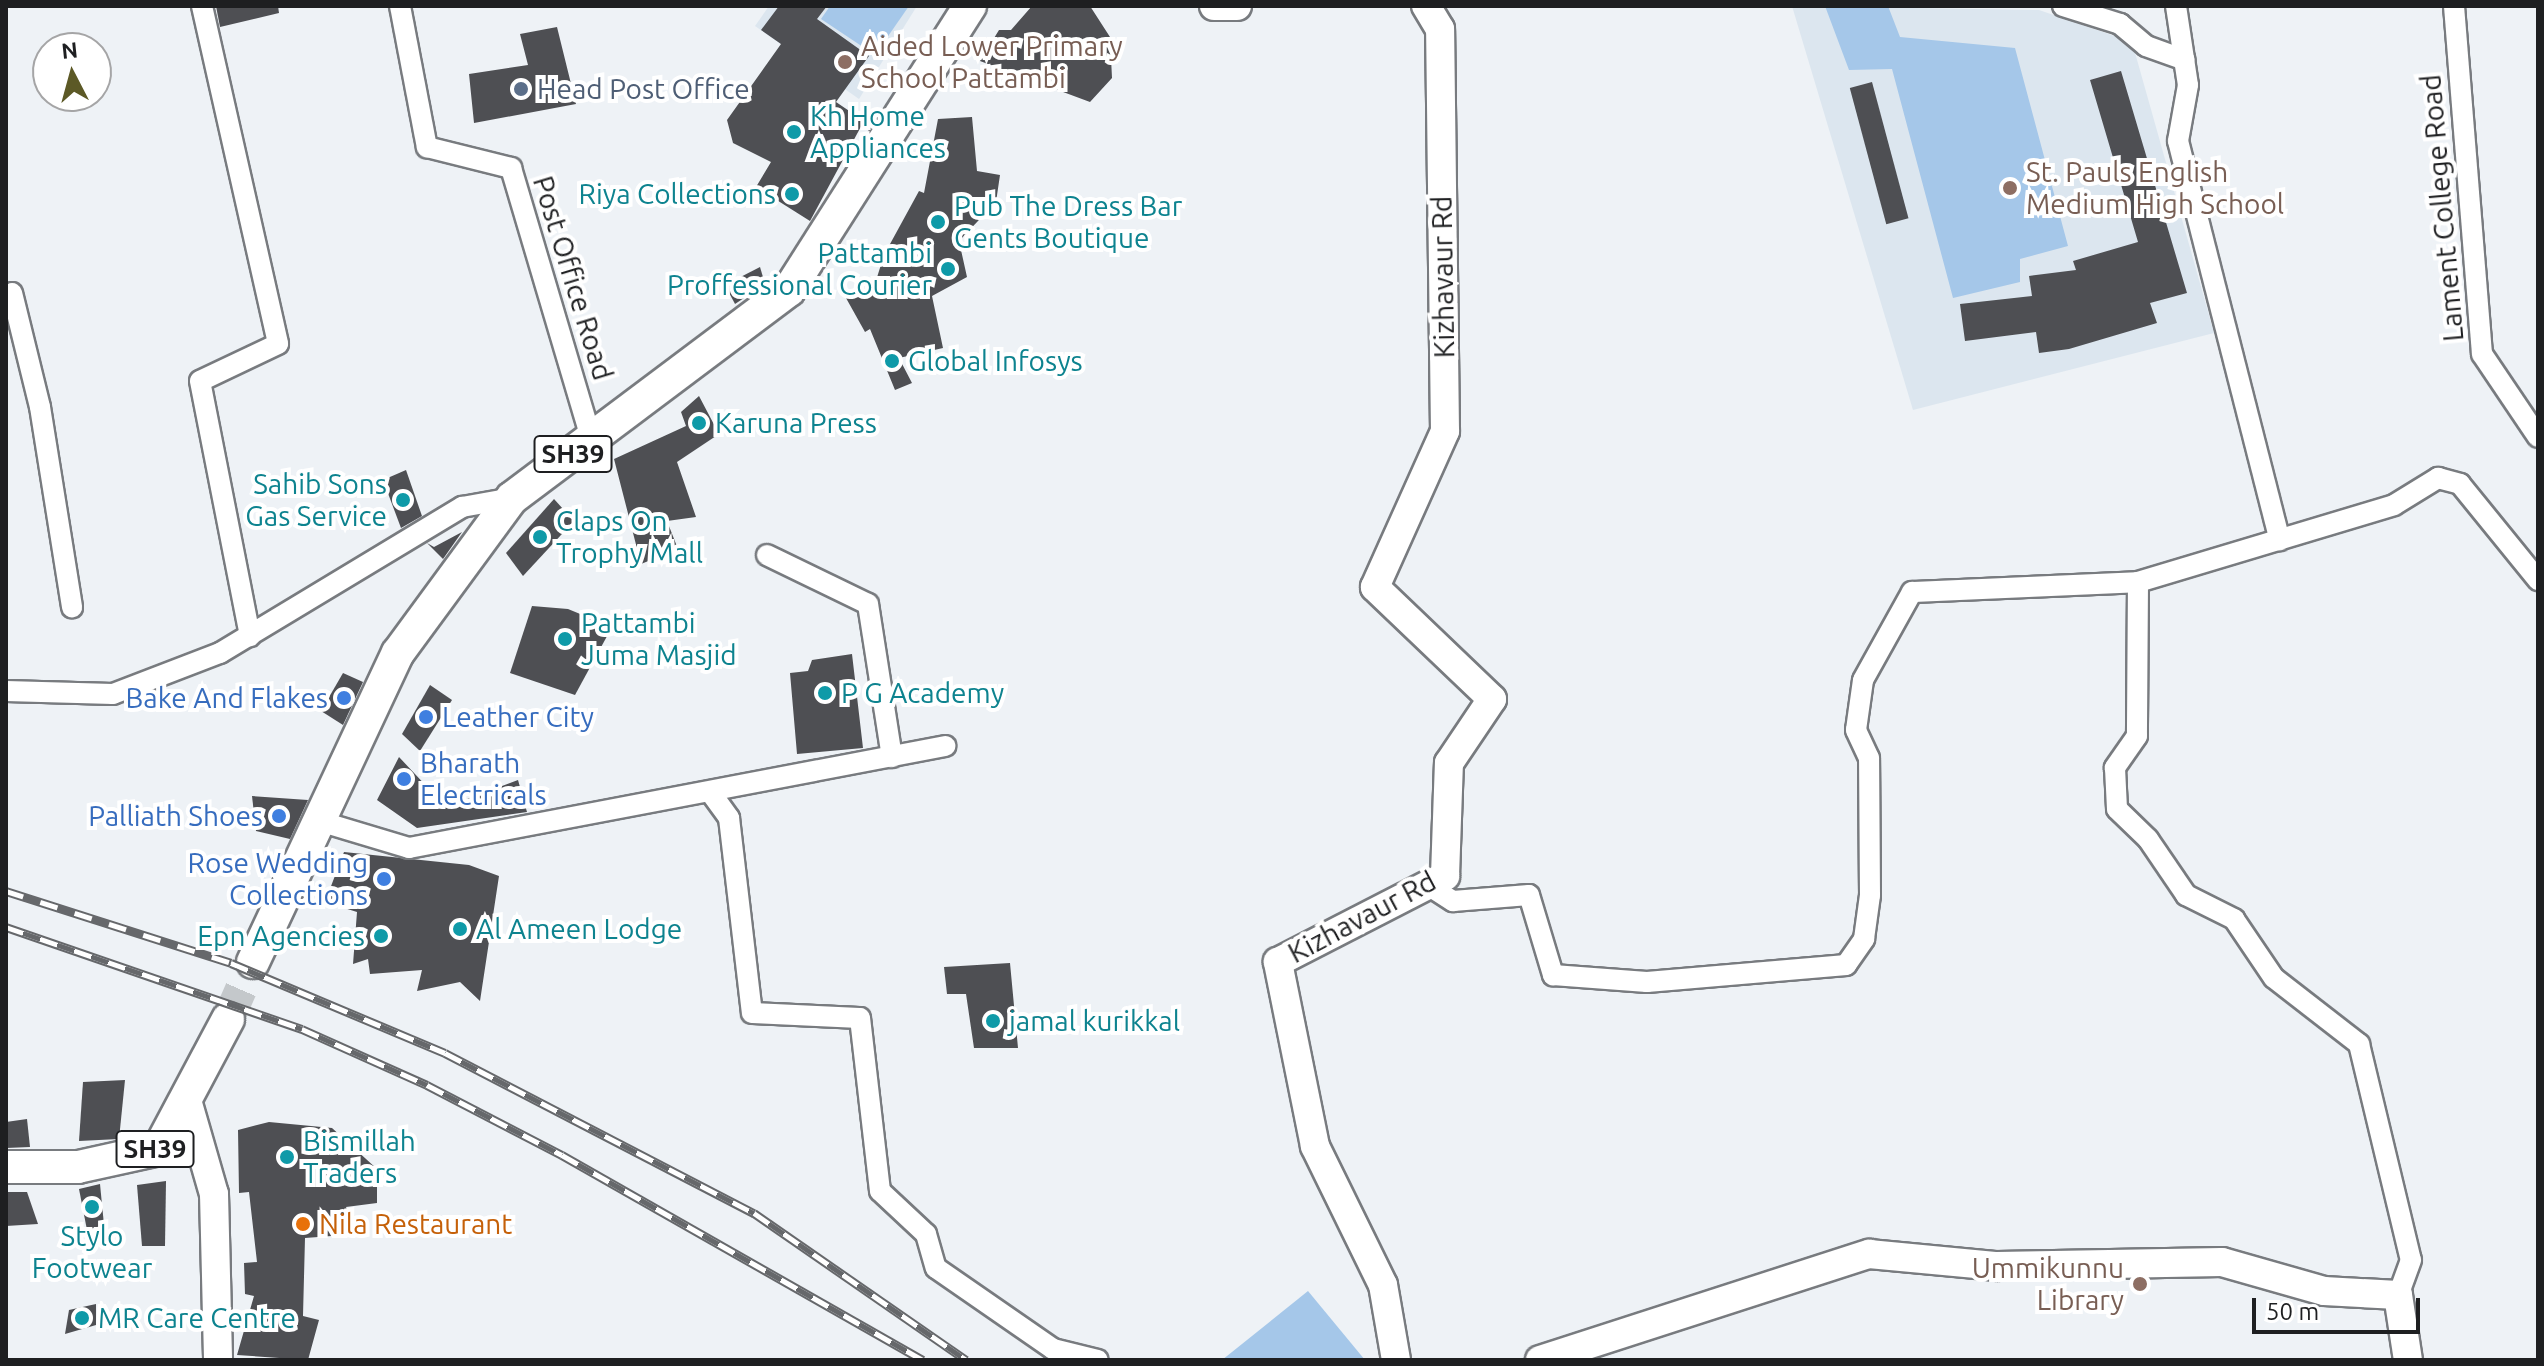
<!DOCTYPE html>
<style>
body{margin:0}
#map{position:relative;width:2544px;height:1366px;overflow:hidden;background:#eef2f6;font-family:Ubuntu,sans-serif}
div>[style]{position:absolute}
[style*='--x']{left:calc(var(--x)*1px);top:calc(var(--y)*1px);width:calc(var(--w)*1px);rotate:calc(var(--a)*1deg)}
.built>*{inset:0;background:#dce6ef}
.green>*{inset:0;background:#a5c7e9}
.building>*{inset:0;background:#4e4f53;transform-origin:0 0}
.primary-tunnel>*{height:32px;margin-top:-16px;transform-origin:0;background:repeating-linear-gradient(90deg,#c4c8cb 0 32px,transparent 0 48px)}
.roads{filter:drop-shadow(2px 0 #787b7f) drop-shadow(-2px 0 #787b7f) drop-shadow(0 2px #787b7f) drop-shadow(0 -2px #787b7f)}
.street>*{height:20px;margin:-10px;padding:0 10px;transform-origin:10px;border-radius:10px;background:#fff}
.secondary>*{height:28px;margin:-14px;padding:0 14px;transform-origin:14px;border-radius:14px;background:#fff}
.primary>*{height:32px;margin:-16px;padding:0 16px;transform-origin:16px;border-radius:16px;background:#fff}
.rail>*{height:9px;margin-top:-4.5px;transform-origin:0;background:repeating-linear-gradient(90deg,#fff 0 18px,#66686b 0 36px);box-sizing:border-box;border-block:2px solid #66686b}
.dots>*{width:22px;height:22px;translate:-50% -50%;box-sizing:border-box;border:4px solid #fff;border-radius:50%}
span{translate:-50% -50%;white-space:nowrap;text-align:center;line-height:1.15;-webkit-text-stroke:8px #fff;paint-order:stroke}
.shield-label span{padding:2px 6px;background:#fff;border:2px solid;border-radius:6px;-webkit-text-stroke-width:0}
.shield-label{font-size:26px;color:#1e1f21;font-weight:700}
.education-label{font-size:28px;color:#785e54}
.left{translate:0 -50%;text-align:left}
.right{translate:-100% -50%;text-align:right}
.service-label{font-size:28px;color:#4e5e75}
.culture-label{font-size:28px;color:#0d838f}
.street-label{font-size:28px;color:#1e1f21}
.shop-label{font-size:28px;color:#366cbe}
.food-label{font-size:28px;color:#c56008}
.frame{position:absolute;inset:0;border:8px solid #1e1f21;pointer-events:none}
.north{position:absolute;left:32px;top:32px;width:80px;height:80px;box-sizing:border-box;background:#fff;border:2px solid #a5a5a6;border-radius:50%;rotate:354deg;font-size:22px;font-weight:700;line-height:32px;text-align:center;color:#1e1f21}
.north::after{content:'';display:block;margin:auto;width:28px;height:36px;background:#5c5926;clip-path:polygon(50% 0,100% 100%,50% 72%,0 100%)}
.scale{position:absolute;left:2252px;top:1298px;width:168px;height:36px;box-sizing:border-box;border:4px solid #1e1f21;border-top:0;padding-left:10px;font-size:24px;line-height:28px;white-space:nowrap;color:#1e1f21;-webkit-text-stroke:6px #fff;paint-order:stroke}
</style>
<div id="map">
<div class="built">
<div style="clip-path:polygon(769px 6px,917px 6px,859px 99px,755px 26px)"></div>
<div style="clip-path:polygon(1792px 6px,2039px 10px,2132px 42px,2214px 333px,1913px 410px)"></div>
</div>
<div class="green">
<div style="clip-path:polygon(830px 6px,909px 6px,875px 55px,821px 19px)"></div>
<div style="clip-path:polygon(1825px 6px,1888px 6px,1900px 37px,2015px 48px,2068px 246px,2020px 259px,2020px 282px,1953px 298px,1892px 69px,1849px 70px)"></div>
<div style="clip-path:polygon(1308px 1291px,1365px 1360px,1222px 1360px)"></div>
</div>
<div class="building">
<div style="clip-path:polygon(216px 6px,278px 6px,279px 13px,220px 27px)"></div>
<div style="clip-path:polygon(779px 6px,827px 6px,817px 19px,869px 56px,836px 102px,864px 121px,810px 221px,756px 187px,771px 162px,733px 143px,727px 120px,781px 44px,761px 30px)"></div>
<div style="clip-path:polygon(1032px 6px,1090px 6px,1110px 37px,1112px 78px,1090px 102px,980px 61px,999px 30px,1011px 30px)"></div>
<div style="clip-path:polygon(557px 27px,576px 104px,474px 123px,469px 74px,528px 65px,520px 34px)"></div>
<div style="clip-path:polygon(2121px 71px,2187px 293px,2150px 303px,2157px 323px,2069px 349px,2039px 353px,2036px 332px,1965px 341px,1960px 304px,2032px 296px,2029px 276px,2076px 270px,2073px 261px,2138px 242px,2090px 80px)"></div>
<div style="left:1872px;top:82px;width:141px;height:23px;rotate:75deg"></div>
<div style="clip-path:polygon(972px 117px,977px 171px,1000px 175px,996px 202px,959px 241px,967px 277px,932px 296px,943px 348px,899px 358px,912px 383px,895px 390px,870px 329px,865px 332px,846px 298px,874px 287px,884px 255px,919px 191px,924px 193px,938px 119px)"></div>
<div style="clip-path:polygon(760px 267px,765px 284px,735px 304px,725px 285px)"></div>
<div style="clip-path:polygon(699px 396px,719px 434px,677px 462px,696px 517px,667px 521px,678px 549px,641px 564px,614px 459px,686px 426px,681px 412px)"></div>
<div style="clip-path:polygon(406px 470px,422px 516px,401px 528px,383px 480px)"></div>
<div style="clip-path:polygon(554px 499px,574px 521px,523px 576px,506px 553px)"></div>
<div style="clip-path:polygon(462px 532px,443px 559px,427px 543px,434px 547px)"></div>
<div style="clip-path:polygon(532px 606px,568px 609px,612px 627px,575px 695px,510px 673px)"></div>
<div style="clip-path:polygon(852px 654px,863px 748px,797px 754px,790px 673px,808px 671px,812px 660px)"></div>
<div style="clip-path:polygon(343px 673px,363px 682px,343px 725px,321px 711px)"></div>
<div style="clip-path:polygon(430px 685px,452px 700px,420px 751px,402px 734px)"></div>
<div style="clip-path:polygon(399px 757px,446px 807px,518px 780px,527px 812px,417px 828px,377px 800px)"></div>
<div style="clip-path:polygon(252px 796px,308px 800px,290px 839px,256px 831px)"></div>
<div style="clip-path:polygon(344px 852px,469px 865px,499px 876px,480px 1001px,460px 982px,417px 991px,422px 970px,370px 974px,368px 959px,353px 964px,357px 912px,325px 902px)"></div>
<div style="clip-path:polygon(1010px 963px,1018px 1048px,974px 1048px,966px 994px,947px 994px,944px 967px)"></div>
<div style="clip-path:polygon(125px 1080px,119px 1139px,79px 1141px,83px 1082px)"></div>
<div style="clip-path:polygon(27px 1119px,30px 1147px,6px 1148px,6px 1122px)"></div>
<div style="clip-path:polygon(269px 1122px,332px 1128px,377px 1169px,377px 1203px,346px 1207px,358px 1234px,305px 1238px,303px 1316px,319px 1320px,308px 1360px,237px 1355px,254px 1296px,245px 1294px,244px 1263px,257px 1262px,249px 1192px,239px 1193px,238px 1130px)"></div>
<div style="clip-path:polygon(166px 1181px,165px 1246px,142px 1246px,137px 1185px)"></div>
<div style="clip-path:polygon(100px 1184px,104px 1225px,87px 1230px,79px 1189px)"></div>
<div style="clip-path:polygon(6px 1192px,27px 1192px,38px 1224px,6px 1226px)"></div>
<div style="clip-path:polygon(96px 1304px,96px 1325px,65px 1334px,69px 1310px)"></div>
</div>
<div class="primary-tunnel">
<div style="--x:228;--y:1019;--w:62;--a:-66.3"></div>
</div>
<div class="roads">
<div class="street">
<div style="--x:202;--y:6;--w:346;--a:77.3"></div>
<div style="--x:278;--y:344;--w:86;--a:154.6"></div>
<div style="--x:200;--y:381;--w:260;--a:78.9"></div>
<div style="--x:400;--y:6;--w:144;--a:79.2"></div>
<div style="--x:427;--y:147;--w:87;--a:14"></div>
<div style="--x:511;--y:168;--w:285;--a:73.5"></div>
<div style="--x:2063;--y:6;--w:60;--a:17.5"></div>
<div style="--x:2120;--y:24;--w:34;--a:40"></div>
<div style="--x:2146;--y:46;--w:41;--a:19.7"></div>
<div style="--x:2176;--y:6;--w:80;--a:81.4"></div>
<div style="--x:2188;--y:85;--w:57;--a:100.1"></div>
<div style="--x:2178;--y:141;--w:412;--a:75.7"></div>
<div style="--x:2454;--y:6;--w:349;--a:85.4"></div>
<div style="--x:2482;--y:354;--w:100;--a:56"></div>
<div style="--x:12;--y:293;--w:117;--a:76.2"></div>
<div style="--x:40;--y:407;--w:203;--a:80.9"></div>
<div style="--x:767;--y:555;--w:112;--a:25.9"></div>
<div style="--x:868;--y:604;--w:155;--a:81.1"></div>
<div style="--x:2138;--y:582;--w:154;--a:90.4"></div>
<div style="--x:2137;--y:736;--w:39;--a:125"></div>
<div style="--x:2115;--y:768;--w:41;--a:87.2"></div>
<div style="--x:2117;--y:809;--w:43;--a:44.1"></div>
<div style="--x:2148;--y:839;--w:68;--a:55.8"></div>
<div style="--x:2186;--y:895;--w:54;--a:26.6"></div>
<div style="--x:2234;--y:919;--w:71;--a:55.9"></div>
<div style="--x:2274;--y:978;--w:108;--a:37.8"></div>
<div style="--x:2359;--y:1044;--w:222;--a:76.5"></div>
<div style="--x:2411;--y:1260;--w:37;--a:110"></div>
<div style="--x:6;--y:691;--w:107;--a:1.6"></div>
<div style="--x:113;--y:694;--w:115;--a:-21"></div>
<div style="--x:220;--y:653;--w:283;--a:-31.1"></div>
<div style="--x:462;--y:507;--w:51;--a:-10.2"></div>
<div style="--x:711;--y:793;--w:31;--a:54"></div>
<div style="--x:729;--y:818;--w:196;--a:83.3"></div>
<div style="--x:752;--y:1013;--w:108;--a:2.7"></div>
<div style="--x:860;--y:1018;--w:174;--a:83.4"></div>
<div style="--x:880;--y:1191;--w:63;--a:43.1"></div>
<div style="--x:926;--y:1234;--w:35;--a:74"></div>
<div style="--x:936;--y:1268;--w:142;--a:34.7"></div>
<div style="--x:1053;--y:1349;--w:46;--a:13.7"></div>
<div style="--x:319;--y:821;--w:94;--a:16.7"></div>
<div style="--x:409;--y:848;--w:546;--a:-10.77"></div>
<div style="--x:1428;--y:885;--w:30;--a:33"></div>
<div style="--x:1453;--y:901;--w:76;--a:-4.5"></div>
<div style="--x:1529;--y:895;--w:84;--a:73.3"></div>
<div style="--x:1553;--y:975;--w:94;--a:4.3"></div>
<div style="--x:1647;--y:982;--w:200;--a:-4.9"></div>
<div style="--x:1846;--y:965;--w:32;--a:-55"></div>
<div style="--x:1864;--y:939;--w:44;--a:-82.2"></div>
<div style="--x:1870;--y:895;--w:137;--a:-90.4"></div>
<div style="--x:1869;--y:758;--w:31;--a:-115"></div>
<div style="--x:1856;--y:730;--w:50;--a:-82"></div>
<div style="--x:1863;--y:680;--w:101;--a:-60.9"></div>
<div style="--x:1912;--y:592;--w:226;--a:-2.5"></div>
<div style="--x:2138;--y:582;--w:267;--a:-16.7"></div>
<div style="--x:2394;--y:505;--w:52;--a:-31.5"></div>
<div style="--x:2438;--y:478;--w:23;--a:15"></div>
<div style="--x:2460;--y:484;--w:124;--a:50.9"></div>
</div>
<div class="secondary">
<div style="--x:1214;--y:6;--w:23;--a:0"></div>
<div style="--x:187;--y:1100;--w:98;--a:74"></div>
<div style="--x:214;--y:1194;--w:166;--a:88.6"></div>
<div style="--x:1396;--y:1360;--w:76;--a:-99.8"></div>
<div style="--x:1383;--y:1285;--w:155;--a:-116.1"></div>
<div style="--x:1315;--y:1146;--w:188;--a:-101.4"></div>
<div style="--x:1278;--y:962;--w:188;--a:-27.2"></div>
<div style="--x:1445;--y:876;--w:113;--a:-88"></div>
<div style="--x:1449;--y:763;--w:77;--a:-56.1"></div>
<div style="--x:1492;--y:699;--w:162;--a:-136.3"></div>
<div style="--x:1375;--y:587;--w:171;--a:-65.8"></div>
<div style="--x:1445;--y:431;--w:402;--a:-90.7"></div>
<div style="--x:1440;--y:29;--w:27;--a:-121"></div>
<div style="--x:1540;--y:1360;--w:346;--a:-17.9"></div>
<div style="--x:1869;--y:1254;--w:129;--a:5.4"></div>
<div style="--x:1997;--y:1266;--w:225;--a:-1"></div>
<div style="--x:2222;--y:1262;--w:106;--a:15.9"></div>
<div style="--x:2324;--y:1291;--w:74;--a:3.1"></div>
<div style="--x:2398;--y:1295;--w:66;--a:81.3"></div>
</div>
<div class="primary">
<div style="--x:253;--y:962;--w:341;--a:-64.9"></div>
<div style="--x:398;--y:653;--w:192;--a:-53.7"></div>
<div style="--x:512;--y:498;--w:346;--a:-36.9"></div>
<div style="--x:789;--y:290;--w:337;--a:-57.5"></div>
<div style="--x:6;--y:1167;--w:72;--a:0"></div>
<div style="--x:78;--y:1167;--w:83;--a:-12.5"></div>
<div style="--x:159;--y:1149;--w:147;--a:-62"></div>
</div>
</div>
<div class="rail">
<div style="--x:6;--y:891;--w:236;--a:17.7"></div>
<div style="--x:231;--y:963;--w:232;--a:22.8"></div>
<div style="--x:445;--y:1053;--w:348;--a:27.4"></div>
<div style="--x:754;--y:1213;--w:258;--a:34.7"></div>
<div style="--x:6;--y:927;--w:313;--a:19"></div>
<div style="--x:302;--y:1029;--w:137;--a:24.1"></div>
<div style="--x:427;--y:1085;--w:152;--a:27.4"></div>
<div style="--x:562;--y:1155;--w:415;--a:29.6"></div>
</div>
<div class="dots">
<div style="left:845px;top:62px;background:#8d6e63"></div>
<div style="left:521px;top:89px;background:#5c6f8a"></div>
<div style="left:794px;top:132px;background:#0f9aa8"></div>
<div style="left:2010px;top:188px;background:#8d6e63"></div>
<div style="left:792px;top:194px;background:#0f9aa8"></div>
<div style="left:938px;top:222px;background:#0f9aa8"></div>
<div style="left:948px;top:269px;background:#0f9aa8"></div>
<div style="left:892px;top:361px;background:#0f9aa8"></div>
<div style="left:699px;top:423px;background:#0f9aa8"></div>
<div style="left:403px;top:500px;background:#0f9aa8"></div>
<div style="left:540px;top:537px;background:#0f9aa8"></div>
<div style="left:565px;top:639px;background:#0f9aa8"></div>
<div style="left:825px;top:693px;background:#0f9aa8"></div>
<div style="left:344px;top:698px;background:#3f7fe0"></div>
<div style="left:426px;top:717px;background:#3f7fe0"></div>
<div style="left:404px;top:779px;background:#3f7fe0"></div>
<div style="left:279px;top:816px;background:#3f7fe0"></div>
<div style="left:384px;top:879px;background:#3f7fe0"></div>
<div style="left:460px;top:929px;background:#0f9aa8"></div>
<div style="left:381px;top:936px;background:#0f9aa8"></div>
<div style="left:993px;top:1021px;background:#0f9aa8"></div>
<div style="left:287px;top:1157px;background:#0f9aa8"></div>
<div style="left:92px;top:1207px;background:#0f9aa8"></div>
<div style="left:303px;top:1224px;background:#e8710a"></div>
<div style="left:2140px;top:1284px;background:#8d6e63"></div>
<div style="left:82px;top:1318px;background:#0f9aa8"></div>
</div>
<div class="shield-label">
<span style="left:573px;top:454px">SH39</span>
<span style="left:155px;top:1149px">SH39</span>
</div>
<div class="education-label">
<span class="left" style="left:861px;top:62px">Aided Lower Primary<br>School Pattambi</span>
<span class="left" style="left:2026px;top:188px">St. Pauls English<br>Medium High School</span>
<span class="right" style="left:2124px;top:1284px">Ummikunnu<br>Library</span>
</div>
<div class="service-label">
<span class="left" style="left:537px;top:89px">Head Post Office</span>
</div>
<div class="culture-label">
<span class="left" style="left:810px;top:132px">Kh Home<br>Appliances</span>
<span class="right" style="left:776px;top:194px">Riya Collections</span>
<span class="left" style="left:954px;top:222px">Pub The Dress Bar<br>Gents Boutique</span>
<span class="right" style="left:932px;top:269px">Pattambi<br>Proffessional Courier</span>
<span class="left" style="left:908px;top:361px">Global Infosys</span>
<span class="left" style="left:715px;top:423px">Karuna Press</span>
<span class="right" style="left:387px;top:500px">Sahib Sons<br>Gas Service</span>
<span class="left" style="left:556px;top:537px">Claps On<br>Trophy Mall</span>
<span class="left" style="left:581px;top:639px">Pattambi<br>Juma Masjid</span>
<span class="left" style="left:841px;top:693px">P G Academy</span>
<span class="left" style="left:476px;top:929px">Al Ameen Lodge</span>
<span class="right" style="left:365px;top:936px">Epn Agencies</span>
<span class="left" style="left:1009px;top:1021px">jamal kurikkal</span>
<span class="left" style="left:303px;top:1157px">Bismillah<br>Traders</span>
<span style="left:92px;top:1252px">Stylo<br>Footwear</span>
<span class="left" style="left:98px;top:1318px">MR Care Centre</span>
</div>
<div class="street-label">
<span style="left:2442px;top:208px;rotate:-95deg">Lament College Road</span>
<span style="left:1443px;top:277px;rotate:-91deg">Kizhavaur Rd</span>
<span style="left:573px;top:278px;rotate:73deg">Post Office Road</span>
<span style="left:1362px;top:917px;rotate:-28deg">Kizhavaur Rd</span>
</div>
<div class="shop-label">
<span class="right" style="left:328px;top:698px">Bake And Flakes</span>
<span class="left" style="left:442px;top:717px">Leather City</span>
<span class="left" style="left:420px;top:779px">Bharath<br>Electricals</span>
<span class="right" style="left:263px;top:816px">Palliath Shoes</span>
<span class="right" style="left:368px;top:879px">Rose Wedding<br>Collections</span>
</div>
<div class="food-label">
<span class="left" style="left:319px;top:1224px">Nila Restaurant</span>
</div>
<div class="frame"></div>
<div class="north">N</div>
<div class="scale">50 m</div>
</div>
